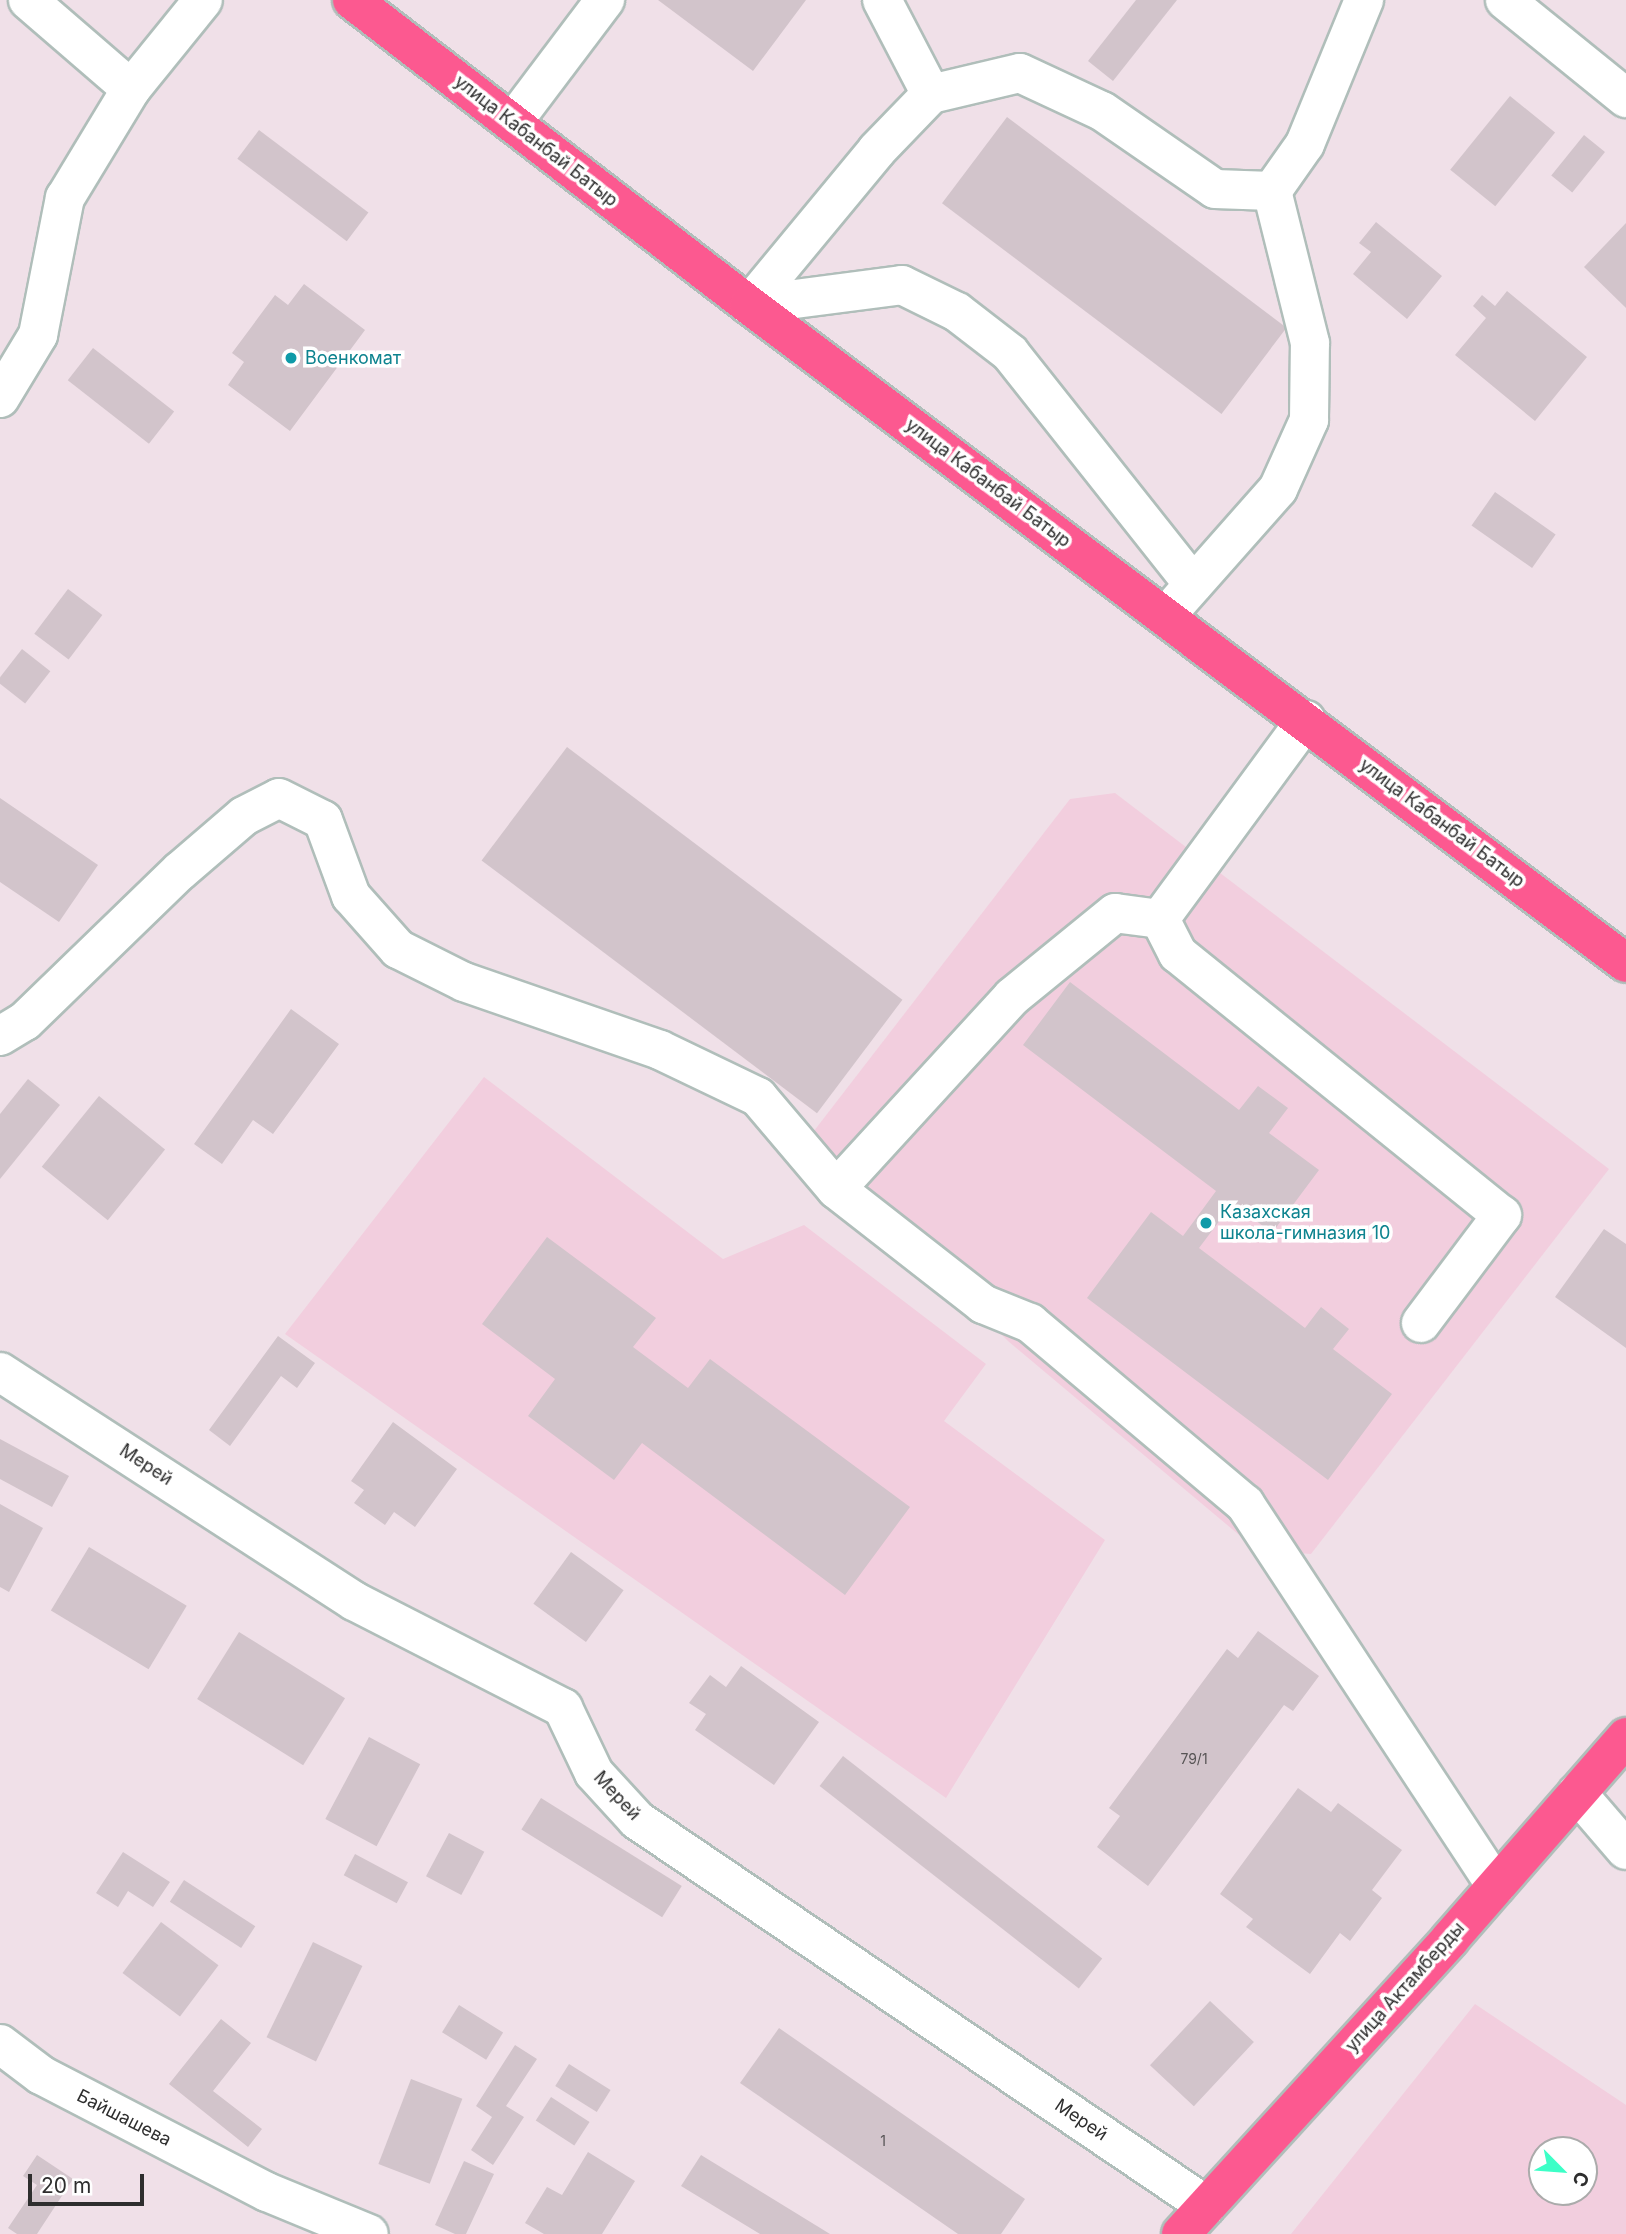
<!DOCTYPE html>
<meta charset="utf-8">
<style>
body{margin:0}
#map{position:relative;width:1626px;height:2234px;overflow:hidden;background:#f0e0e8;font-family:Inter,sans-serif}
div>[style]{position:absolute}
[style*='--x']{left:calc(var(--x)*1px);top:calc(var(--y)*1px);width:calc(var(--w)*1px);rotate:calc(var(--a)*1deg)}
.education>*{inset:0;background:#f2cede}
.building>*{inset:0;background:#d2c4cb;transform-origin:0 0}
.roads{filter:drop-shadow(2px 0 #b0beba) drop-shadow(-2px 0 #b0beba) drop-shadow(0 2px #b0beba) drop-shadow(0 -2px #b0beba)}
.minor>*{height:38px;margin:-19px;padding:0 19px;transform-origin:19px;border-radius:19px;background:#fff}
.major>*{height:38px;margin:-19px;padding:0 19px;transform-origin:19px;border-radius:19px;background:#fc5990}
.dots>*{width:19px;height:19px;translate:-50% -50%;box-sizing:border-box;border:4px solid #fff;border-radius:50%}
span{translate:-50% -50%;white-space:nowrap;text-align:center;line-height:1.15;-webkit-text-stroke:7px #fff;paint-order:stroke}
.number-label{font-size:14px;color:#575455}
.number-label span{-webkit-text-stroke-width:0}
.street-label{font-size:18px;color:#2e2e2e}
.culture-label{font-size:18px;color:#0d838f}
.left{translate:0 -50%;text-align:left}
.north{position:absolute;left:1528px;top:2136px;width:70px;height:70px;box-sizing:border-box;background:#fff;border:2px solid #ababab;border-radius:50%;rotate:115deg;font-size:19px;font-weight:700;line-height:28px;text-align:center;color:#2e2e2e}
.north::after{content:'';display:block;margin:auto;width:24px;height:32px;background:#3dffc7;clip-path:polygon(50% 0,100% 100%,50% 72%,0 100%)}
.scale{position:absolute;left:28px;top:2174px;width:116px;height:32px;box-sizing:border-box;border:4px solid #2e2e2e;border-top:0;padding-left:9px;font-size:21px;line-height:24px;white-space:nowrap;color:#2e2e2e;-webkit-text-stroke:5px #fff;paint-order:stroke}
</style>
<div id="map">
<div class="education">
<div style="clip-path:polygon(1115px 793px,1609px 1169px,1311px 1554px,1257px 1550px,1008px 1341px,807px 1140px,1070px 799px)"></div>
<div style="clip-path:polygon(484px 1077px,723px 1259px,804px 1225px,986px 1364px,944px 1421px,1105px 1540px,946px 1798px,285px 1334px)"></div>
<div style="clip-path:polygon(evenodd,1475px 2004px,1626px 2105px,1626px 2234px,1291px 2234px,1475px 2004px,1542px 2150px,1584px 2150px,1584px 2192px,1542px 2192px,1542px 2150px)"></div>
</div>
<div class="building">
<div style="clip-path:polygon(658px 0,806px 0,753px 71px)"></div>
<div style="clip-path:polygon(1136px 0,1177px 0,1113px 81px,1088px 61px)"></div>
<div style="left:1510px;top:96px;width:58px;height:95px;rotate:39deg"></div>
<div style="left:1007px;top:117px;width:350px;height:108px;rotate:37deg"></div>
<div style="left:259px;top:130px;width:137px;height:36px;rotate:37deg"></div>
<div style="left:1584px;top:135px;width:27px;height:52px;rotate:39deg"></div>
<div style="clip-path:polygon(1376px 222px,1442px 276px,1407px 319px,1353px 274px,1371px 252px,1359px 243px)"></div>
<div style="clip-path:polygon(1626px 223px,1626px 308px,1584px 267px)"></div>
<div style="clip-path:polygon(304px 284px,365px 330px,290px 431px,228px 385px,244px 362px,232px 353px,275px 295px,288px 305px)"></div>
<div style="clip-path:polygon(1507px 291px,1587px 357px,1535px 421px,1455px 355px,1486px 318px,1473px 306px,1482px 295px,1495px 306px)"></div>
<div style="left:93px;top:348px;width:103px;height:41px;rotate:38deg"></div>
<div style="left:1495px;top:492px;width:74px;height:41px;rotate:35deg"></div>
<div style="left:68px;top:589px;width:43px;height:56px;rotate:37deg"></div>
<div style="left:22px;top:649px;width:36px;height:41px;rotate:38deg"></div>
<div style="left:567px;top:747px;width:420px;height:142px;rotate:37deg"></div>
<div style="clip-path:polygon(0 798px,98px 865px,59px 922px,0 882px)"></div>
<div style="clip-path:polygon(1070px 982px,1239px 1110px,1258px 1086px,1288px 1108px,1269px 1133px,1319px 1170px,1272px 1233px,1233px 1203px,1199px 1248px,1305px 1328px,1321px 1307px,1349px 1329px,1333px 1349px,1392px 1394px,1328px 1480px,1087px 1298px,1151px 1212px,1183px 1236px,1216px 1191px,1023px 1045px)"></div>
<div style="clip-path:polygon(291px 1009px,339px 1044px,273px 1134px,253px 1120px,222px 1164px,194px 1144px)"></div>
<div style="clip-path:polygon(28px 1079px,60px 1105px,0 1179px,0 1114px)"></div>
<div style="left:99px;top:1096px;width:85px;height:91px;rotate:39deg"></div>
<div style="clip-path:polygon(1604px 1229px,1626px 1244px,1626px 1348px,1555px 1297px)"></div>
<div style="clip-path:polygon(547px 1237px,656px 1318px,633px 1347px,688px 1388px,710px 1359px,910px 1507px,845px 1595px,642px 1443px,614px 1480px,528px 1416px,555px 1379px,482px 1324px)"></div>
<div style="clip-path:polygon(278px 1336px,315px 1363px,297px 1388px,281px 1376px,230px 1446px,209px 1430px)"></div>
<div style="clip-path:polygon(393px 1422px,457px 1469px,415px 1527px,394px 1512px,385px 1525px,354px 1503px,364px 1490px,351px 1481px)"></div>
<div style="clip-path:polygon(0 1439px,69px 1476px,52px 1507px,0 1479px)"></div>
<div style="clip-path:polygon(0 1504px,43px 1528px,9px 1592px,0 1587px)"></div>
<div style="left:89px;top:1547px;width:114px;height:74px;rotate:31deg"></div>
<div style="left:571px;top:1552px;width:65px;height:64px;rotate:36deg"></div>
<div style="clip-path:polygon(1258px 1631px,1319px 1676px,1293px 1711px,1284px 1705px,1148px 1886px,1097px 1847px,1120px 1816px,1109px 1808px,1227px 1649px,1238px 1658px)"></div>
<div style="left:239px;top:1632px;width:125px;height:79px;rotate:32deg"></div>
<div style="clip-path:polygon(741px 1666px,819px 1722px,774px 1785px,695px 1730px,706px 1714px,689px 1703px,710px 1675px,726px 1687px)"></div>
<div style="left:369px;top:1737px;width:58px;height:93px;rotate:28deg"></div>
<div style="left:843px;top:1756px;width:329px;height:38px;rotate:38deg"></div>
<div style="clip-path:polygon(1298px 1788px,1331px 1812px,1338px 1803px,1402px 1850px,1372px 1890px,1382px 1898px,1350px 1941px,1340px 1933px,1310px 1974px,1246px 1927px,1253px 1919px,1220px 1894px)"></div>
<div style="left:541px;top:1798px;width:166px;height:37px;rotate:32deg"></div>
<div style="left:449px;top:1833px;width:40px;height:49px;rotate:28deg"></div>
<div style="clip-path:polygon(123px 1852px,170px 1882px,153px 1907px,128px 1891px,118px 1907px,96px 1893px)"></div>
<div style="left:355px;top:1854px;width:60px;height:24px;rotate:28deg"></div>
<div style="left:184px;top:1880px;width:85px;height:26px;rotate:33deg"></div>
<div style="left:161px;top:1922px;width:72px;height:64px;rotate:37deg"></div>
<div style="left:313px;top:1942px;width:55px;height:106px;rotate:26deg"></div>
<div style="left:1210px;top:2001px;width:60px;height:88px;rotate:43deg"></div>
<div style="left:459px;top:2005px;width:52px;height:32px;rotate:32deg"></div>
<div style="clip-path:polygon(221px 2019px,251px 2043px,213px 2091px,262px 2129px,248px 2147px,169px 2084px)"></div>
<div style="clip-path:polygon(779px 2028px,1025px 2199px,1001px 2234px,958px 2234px,740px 2083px)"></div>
<div style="clip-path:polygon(515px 2045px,537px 2059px,506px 2106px,524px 2117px,493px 2165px,471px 2150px,492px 2117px,476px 2106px)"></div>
<div style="left:569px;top:2064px;width:49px;height:26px;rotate:32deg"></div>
<div style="left:411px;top:2079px;width:55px;height:91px;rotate:21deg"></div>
<div style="left:551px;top:2097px;width:46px;height:28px;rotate:33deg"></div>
<div style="clip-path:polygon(588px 2152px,635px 2181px,602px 2234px,544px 2234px,525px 2223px,547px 2187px,562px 2195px)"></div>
<div style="clip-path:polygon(37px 2155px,73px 2179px,37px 2234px,17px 2234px,8px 2228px,37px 2185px,23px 2176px)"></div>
<div style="clip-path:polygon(701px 2155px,830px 2234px,760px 2234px,681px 2186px)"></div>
<div style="clip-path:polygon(464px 2161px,494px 2174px,466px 2234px,455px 2234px,435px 2225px)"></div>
</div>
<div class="roads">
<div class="minor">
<div style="--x:28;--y:0;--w:136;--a:40.8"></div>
<div style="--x:882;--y:0;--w:106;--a:62.5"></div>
<div style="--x:1505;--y:0;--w:156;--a:39"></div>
<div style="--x:513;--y:122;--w:153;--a:-53"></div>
<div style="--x:749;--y:305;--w:201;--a:-50.4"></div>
<div style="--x:877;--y:150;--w:78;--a:-46"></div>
<div style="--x:931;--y:94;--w:91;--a:-13.3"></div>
<div style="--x:1020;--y:73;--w:90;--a:24.9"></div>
<div style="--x:1102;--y:111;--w:137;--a:34.6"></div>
<div style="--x:1215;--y:189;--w:57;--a:2"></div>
<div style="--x:1272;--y:191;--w:57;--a:-54.9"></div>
<div style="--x:1305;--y:144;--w:156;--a:-67.7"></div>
<div style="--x:749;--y:305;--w:154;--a:-7.4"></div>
<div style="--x:902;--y:285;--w:61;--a:26.1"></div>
<div style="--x:957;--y:312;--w:67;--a:37.7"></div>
<div style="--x:1010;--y:353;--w:295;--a:51.6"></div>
<div style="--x:0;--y:398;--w:74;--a:-58.9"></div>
<div style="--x:38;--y:335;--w:140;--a:-78.9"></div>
<div style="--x:65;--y:198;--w:127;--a:-58.8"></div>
<div style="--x:131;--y:89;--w:114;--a:-51"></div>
<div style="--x:1178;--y:602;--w:151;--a:-48.5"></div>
<div style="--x:1278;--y:489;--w:76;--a:-65.8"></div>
<div style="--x:1309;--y:420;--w:77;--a:-89.3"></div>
<div style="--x:1310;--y:343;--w:157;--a:-104"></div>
<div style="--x:1306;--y:720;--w:247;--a:126.3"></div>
<div style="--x:1160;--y:919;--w:39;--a:63"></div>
<div style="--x:1178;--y:954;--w:416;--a:38.9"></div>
<div style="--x:1502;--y:1215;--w:135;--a:126.9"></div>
<div style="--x:1160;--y:919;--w:45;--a:-172.4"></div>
<div style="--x:1115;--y:913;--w:133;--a:140.8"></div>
<div style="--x:1012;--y:997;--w:260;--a:132.5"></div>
<div style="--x:836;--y:1189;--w:187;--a:38"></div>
<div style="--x:983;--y:1304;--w:51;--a:22"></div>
<div style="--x:1030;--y:1323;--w:281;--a:40.1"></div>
<div style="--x:1245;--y:1504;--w:457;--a:56.7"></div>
<div style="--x:0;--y:1036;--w:29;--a:-31"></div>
<div style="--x:25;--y:1021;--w:216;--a:-44.1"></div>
<div style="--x:180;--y:871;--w:84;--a:-40.7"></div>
<div style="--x:244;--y:816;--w:39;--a:-27"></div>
<div style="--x:279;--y:798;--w:49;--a:26.6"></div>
<div style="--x:323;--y:820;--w:81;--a:69.8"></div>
<div style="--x:351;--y:896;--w:71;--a:48.4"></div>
<div style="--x:398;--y:949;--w:74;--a:26.6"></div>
<div style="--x:464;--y:982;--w:207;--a:19.1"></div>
<div style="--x:660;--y:1050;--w:109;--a:25.6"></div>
<div style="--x:758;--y:1097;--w:121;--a:49.7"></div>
<div style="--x:0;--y:1372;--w:422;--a:32.9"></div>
<div style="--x:354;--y:1601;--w:235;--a:27.1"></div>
<div style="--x:563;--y:1708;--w:72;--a:64.5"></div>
<div style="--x:594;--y:1773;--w:64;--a:47.5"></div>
<div style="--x:637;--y:1820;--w:688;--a:34.11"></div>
<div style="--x:1577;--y:1793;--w:75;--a:49.3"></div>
<div style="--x:0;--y:2044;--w:51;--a:37.1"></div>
<div style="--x:41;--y:2075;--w:254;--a:27.4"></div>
<div style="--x:267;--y:2192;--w:110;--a:22.4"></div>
</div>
<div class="major">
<div style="--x:352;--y:0;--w:501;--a:37.53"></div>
<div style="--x:749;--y:305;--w:1096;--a:36.88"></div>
<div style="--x:1181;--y:2234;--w:399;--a:-47.6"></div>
<div style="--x:1450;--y:1939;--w:268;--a:-48.9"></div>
</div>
</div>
<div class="dots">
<div style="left:291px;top:358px;background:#0f9aa8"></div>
<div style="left:1206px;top:1223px;background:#0f9aa8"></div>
</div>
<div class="number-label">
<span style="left:1194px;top:1759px">79/1</span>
<span style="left:883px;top:2141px">1</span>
</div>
<div class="street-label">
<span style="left:536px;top:141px;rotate:38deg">улица Кабанбай Батыр</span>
<span style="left:988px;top:483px;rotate:37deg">улица Кабанбай Батыр</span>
<span style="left:1442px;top:823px;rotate:37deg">улица Кабанбай Батыр</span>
<span style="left:146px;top:1465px;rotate:33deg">Мерей</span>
<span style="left:617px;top:1796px;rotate:47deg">Мерей</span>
<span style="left:1405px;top:1987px;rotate:-48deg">улица Актамберды</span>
<span style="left:124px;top:2118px;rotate:27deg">Байшашева</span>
<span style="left:1081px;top:2120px;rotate:34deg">Мерей</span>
</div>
<div class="culture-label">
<span class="left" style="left:305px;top:358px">Военкомат</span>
<span class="left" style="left:1220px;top:1223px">Казахская<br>школа-гимназия 10</span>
</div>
<div class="north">С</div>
<div class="scale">20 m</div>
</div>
